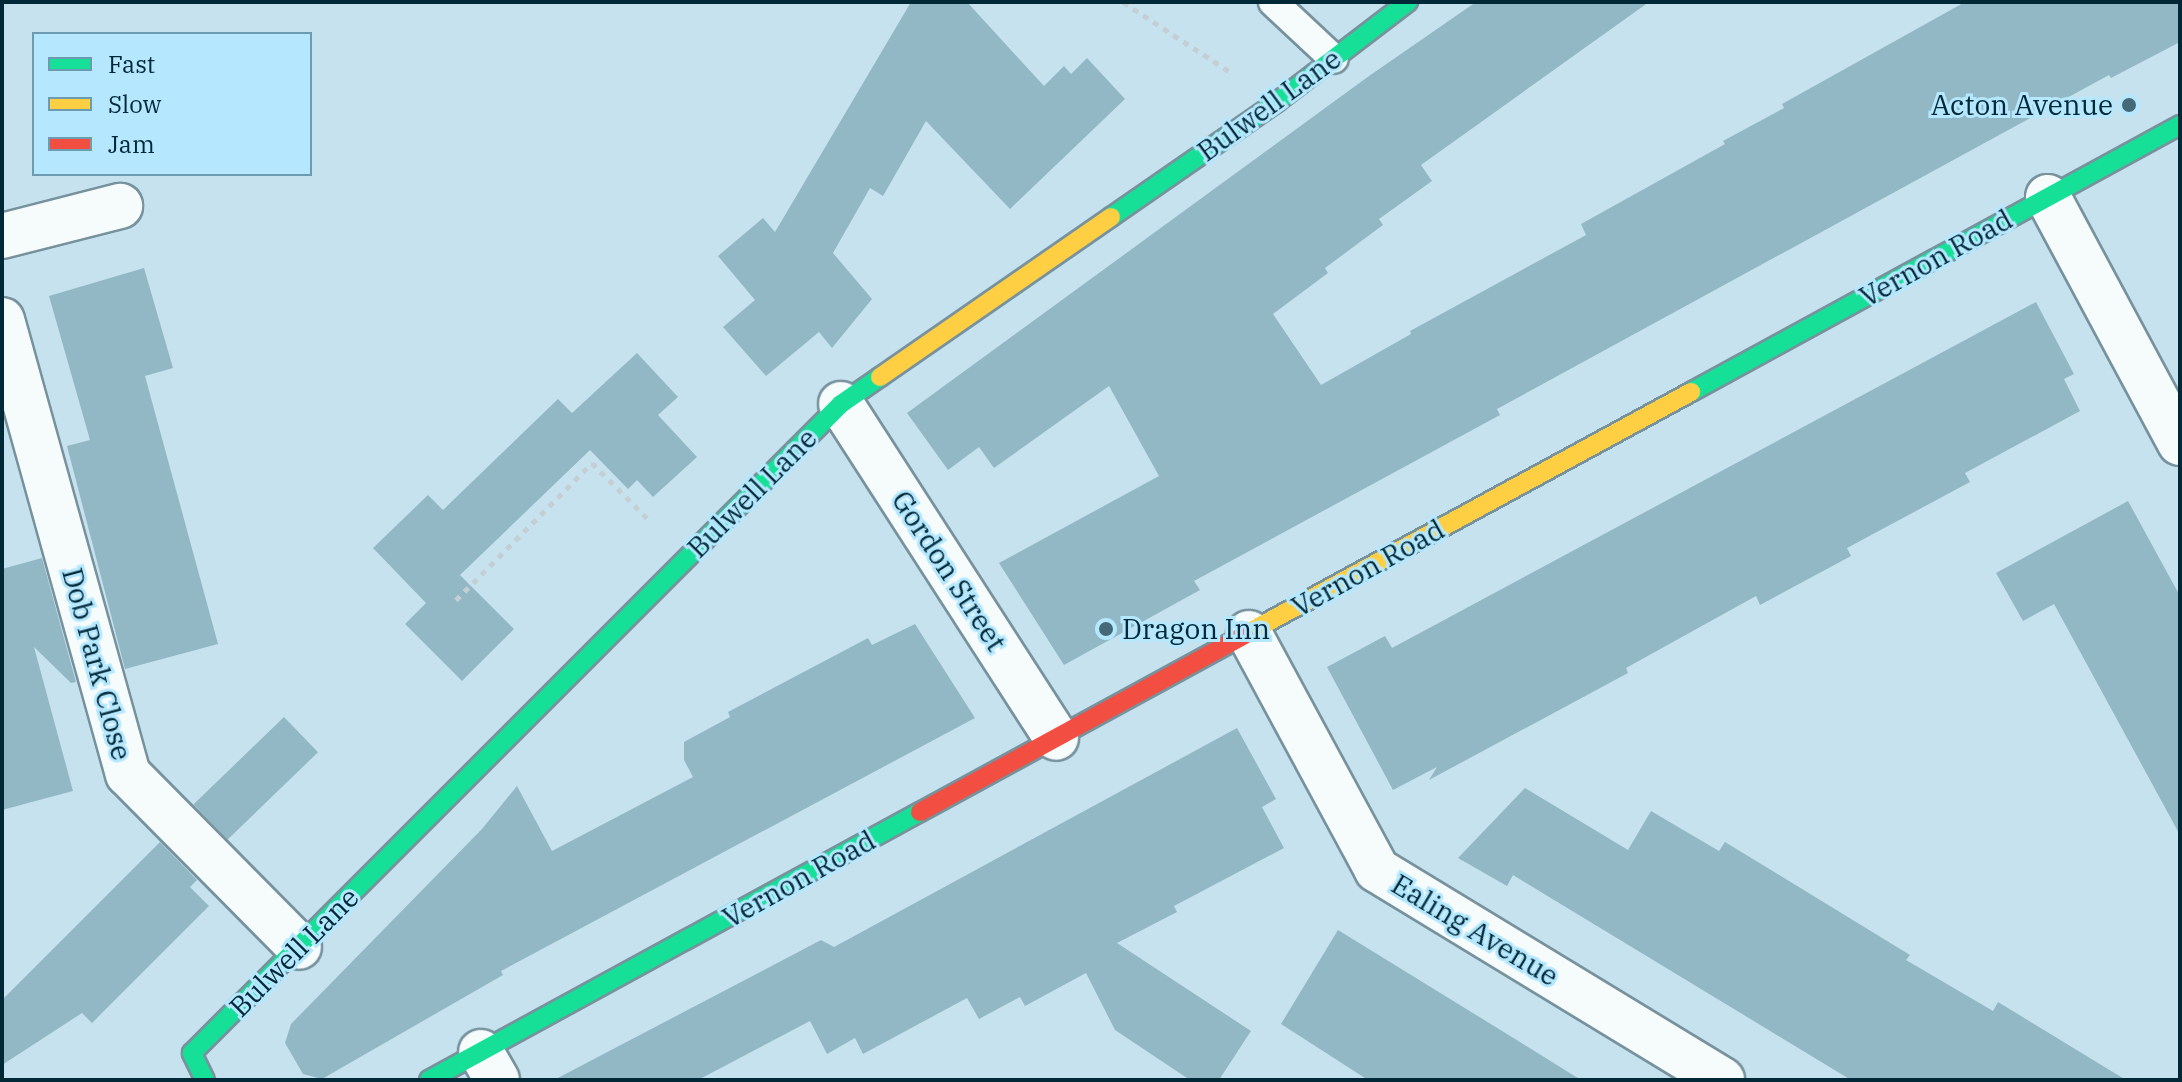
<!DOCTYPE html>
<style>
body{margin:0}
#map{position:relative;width:2182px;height:1082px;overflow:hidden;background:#c6e2ee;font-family:"IBM Plex Serif",serif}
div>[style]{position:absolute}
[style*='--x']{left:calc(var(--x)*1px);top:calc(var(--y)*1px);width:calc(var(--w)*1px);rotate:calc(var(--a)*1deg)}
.building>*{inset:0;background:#92b8c6;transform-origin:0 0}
.path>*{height:5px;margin-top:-2.5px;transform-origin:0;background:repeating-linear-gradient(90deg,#c4ced3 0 6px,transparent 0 12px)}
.roads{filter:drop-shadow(2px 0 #77929d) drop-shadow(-2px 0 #77929d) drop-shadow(0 2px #77929d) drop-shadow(0 -2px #77929d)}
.lane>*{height:28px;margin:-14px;padding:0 14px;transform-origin:14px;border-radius:14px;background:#f6fbfc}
.street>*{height:44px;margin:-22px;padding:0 22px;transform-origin:22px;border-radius:22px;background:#f6fbfc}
.fast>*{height:18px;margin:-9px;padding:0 9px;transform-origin:9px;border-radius:9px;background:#16e098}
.slow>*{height:18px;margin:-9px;padding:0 9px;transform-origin:9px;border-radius:9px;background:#ffcf43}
.jam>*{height:18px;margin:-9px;padding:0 9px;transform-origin:9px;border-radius:9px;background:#f24e42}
.dots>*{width:22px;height:22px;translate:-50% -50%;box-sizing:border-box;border:4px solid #b5e8ff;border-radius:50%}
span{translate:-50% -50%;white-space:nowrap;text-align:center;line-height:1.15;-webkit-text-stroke:6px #b5e8ff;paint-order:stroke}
.street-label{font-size:28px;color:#002837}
.poi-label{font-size:28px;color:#002837}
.right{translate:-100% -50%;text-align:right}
.left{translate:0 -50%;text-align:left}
.frame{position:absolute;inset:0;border:4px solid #002837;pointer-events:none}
.legend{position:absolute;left:32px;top:32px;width:280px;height:144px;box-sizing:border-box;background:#b5e8ff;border:2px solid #6d9baf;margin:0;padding:10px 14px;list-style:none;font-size:24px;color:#002837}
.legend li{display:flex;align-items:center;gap:16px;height:40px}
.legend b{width:40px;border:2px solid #6d9baf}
</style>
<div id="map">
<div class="building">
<div style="clip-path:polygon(911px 2px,967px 2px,1044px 86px,1064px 66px,1071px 74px,1087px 58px,1125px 99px,1010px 209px,926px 121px,883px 196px,870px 188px,833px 253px,872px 299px,832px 348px,819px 332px,766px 376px,723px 327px,755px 300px,718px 256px,763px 218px,775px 232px)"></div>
<div style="clip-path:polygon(1476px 2px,1649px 2px,1421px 165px,1432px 181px,1379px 219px,1383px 225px,1325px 268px,1328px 273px,1273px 314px,1321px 385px,1411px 334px,1410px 331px,1586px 235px,1581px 224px,1725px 144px,1723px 141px,1784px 108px,1782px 104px,1965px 2px,2180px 2px,2180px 42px,2111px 78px,2109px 75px,1497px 409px,1500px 415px,1194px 581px,1200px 590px,1064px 665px,999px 563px,1159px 476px,1109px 386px,994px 468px,979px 447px,948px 470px,907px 413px,1369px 76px)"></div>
<div style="clip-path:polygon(144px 268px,173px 368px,145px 376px,218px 644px,125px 669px,67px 446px,90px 440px,49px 296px)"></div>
<div style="clip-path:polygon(2036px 302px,2074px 374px,2064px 379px,2080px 411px,1965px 473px,1970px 482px,1847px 548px,1851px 556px,1760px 605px,1756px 596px,1626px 668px,1628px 673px,1429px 780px,1437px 767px,1393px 790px,1327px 667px,1385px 636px,1392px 648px)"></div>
<div style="clip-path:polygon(637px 353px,678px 397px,658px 415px,697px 457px,653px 497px,637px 480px,628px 489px,590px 450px,460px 575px,514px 629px,462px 681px,405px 624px,426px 603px,373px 548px,428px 495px,443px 510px,558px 399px,572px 413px)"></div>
<div style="clip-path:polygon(2128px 501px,2180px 596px,2180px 835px,2054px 604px,2023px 621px,1996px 573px)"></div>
<div style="clip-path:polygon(42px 558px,76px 682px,71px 683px,34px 647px,73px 791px,2px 810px,2px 569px)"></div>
<div style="clip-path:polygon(915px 624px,975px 718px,501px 971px,503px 975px,322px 1079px,303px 1074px,285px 1043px,291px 1024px,482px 829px,517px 786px,552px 851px,693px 777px,684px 760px,684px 742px,730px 717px,728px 712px,868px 638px,872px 645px)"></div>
<div style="left:284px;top:717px;width:49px;height:126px;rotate:46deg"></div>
<div style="clip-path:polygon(1237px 728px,1276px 799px,1262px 807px,1284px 848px,1174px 906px,1177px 912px,1117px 943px,1251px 1031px,1219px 1080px,1190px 1080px,1115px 1030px,1086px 973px,1025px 1006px,1020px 997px,979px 1019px,967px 998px,863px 1054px,855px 1038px,827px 1054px,810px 1021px,698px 1080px,554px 1080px,821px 940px,834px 947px)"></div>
<div style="clip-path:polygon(1525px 788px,1628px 850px,1651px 811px,1719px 851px,1725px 842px,1910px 955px,1906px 960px,1993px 1011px,1998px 1002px,2126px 1080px,1851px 1080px,1513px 875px,1507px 886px,1458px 858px)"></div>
<div style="clip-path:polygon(160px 842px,197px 880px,190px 887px,209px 906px,92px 1023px,82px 1013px,2px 1065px,2px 1000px)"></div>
<div style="clip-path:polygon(1338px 930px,1507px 1034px,1581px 1080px,1368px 1080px,1281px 1024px)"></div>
</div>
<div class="path">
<div style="--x:1123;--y:2;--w:126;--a:33.1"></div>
<div style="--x:456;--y:600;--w:193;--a:-45.2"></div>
<div style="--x:592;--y:463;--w:82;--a:45"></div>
</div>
<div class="roads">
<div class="lane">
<div style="--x:1273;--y:2;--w:83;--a:43.1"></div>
</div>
<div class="street">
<div style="--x:2048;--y:197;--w:279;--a:61.8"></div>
<div style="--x:2;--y:236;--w:122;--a:-14.3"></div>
<div style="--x:2;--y:320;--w:471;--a:74.5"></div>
<div style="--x:128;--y:774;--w:243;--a:45.3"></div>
<div style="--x:841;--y:404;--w:397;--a:57.2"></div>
<div style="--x:1249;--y:633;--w:269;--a:61.6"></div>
<div style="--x:1377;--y:870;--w:404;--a:31.3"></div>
<div style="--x:481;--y:1052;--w:32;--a:60"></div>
</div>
<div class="fast">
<div style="--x:1111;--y:217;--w:202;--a:-34.7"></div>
<div style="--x:1277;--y:102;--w:165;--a:-37.4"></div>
<div style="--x:1691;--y:392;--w:557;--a:-28.64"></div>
<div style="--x:205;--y:1080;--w:30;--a:-116"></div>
<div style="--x:192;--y:1053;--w:918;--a:-45"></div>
<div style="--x:841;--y:404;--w:47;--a:-34.7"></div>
<div style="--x:429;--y:1080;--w:559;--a:-28.63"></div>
</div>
<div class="slow">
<div style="--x:880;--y:377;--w:281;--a:-34.7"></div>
<div style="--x:1244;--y:635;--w:509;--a:-28.53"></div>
</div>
<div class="jam">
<div style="--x:920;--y:812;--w:369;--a:-28.6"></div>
</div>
</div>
<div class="dots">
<div style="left:2129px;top:105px;background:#456977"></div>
<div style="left:1106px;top:629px;background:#456977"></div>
</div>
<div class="street-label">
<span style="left:1269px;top:105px;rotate:-36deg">Bulwell Lane</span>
<span style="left:1936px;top:258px;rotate:-29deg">Vernon Road</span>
<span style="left:752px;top:493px;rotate:-45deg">Bulwell Lane</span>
<span style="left:1368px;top:568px;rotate:-29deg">Vernon Road</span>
<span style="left:949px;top:571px;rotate:57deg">Gordon Street</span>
<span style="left:97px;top:664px;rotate:75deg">Dob Park Close</span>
<span style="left:799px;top:879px;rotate:-29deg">Vernon Road</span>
<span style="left:1475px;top:930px;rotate:31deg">Ealing Avenue</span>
<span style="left:294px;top:952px;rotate:-45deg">Bulwell Lane</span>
</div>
<div class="poi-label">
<span class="right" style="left:2113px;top:105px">Acton Avenue</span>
<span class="left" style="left:1122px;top:629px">Dragon Inn</span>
</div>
<div class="frame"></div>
<ul class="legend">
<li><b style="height:10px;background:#16e098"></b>Fast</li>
<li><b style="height:10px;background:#ffcf43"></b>Slow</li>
<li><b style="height:10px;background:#f24e42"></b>Jam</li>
</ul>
</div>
